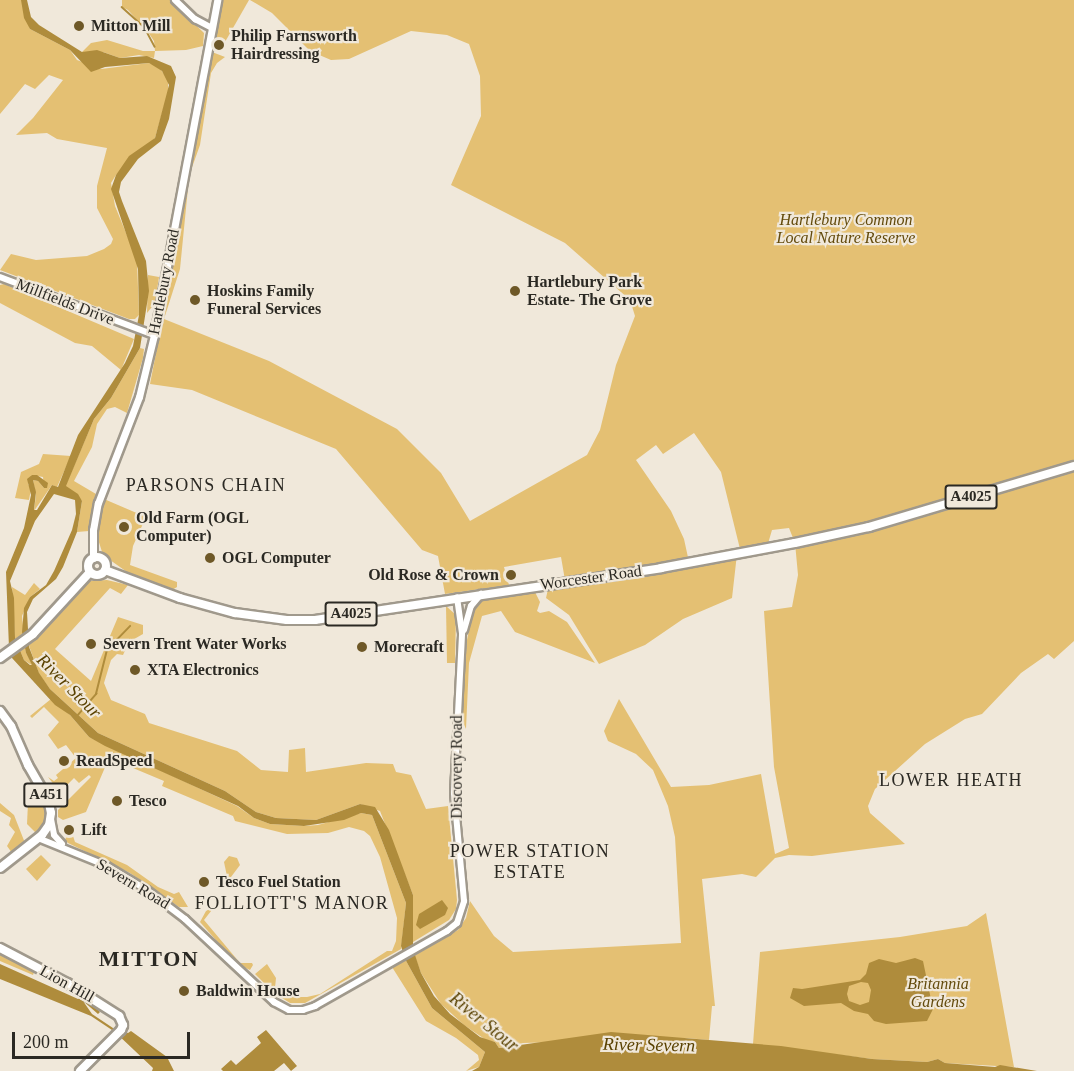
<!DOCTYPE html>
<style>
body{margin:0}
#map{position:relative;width:1074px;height:1071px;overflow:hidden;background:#f0e8da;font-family:"Times New Roman",serif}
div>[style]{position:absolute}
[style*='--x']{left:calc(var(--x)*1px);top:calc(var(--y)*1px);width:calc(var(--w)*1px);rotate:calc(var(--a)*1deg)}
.green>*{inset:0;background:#e4c073}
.water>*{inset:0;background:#af8c3c}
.stream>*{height:1.5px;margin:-0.75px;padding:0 0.75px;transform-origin:0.75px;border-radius:0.75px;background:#af8c3c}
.roads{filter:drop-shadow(2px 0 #a0998c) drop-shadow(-2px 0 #a0998c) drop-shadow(0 2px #a0998c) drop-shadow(0 -2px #a0998c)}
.tertiary>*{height:6px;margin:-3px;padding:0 3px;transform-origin:3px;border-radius:3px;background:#fff}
.secondary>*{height:7px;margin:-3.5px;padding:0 3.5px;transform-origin:3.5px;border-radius:3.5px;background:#fff}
.primary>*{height:8px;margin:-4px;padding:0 4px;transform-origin:4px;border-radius:4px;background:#fff}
.primary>.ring{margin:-4px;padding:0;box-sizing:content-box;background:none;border:8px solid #fff;border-radius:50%}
.dots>*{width:16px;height:16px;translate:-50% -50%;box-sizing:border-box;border:3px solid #f0e8da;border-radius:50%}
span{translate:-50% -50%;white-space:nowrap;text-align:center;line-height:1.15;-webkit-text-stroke:4.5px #f0e8da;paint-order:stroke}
.shield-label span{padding:2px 4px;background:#f0e8da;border:2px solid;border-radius:4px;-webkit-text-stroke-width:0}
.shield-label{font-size:15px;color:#2b2923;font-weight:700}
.poi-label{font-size:16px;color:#2b2923;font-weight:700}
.left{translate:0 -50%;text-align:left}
.right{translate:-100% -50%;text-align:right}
.park-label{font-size:16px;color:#634a0b;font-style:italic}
.street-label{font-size:16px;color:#2b2923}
.neighbourhood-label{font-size:18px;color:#2b2923;letter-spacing:1.5px}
.water-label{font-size:18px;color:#594100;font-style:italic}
.district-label{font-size:22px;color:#2b2923;font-weight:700;letter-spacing:1.5px}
.scale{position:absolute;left:12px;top:1032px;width:178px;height:27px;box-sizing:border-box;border:3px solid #2b2923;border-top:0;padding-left:8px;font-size:18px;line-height:21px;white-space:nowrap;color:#2b2923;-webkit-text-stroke:4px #f0e8da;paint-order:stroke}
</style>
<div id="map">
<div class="green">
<div style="clip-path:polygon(0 0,22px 0,30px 29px,70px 50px,77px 60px,101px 69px,149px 63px,159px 67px,168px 80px,168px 92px,155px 138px,116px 175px,111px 183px,115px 206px,137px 260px,139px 315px,135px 319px,129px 319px,0 270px,11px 254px,36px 260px,87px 256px,104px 249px,111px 244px,113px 239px,97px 208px,97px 186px,107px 148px,57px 139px,47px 133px,16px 135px,33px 118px,63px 80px,49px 75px,35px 89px,25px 84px,0 114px)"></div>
<div style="clip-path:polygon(122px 0,170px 0,204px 33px,203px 46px,186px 50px,155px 51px,154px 58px,139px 55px,120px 58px,103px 52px,82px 52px,91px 43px,107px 40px,143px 51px,155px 51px,154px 41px,148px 32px,128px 10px,122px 7px)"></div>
<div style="clip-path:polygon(219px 0,249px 0,225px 42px,214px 36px)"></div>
<div style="clip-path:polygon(250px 0,1074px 0,1074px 641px,1054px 659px,1048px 654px,1021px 673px,982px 714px,965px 719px,925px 744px,875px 789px,868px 806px,870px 813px,905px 844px,812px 856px,789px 855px,775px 858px,756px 877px,742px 874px,702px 879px,715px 1006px,712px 1006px,709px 1040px,686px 1038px,523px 1043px,499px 1048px,495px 1042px,486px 1040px,464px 1025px,441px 1004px,421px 973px,414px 954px,458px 930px,466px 918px,470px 901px,494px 936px,513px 952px,681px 943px,675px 837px,668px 806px,653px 770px,636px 754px,608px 741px,604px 731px,619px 699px,671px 787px,709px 785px,761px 774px,775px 854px,789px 848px,774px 767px,764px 611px,792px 607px,798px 575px,795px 543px,789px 528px,772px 530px,767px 547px,741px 553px,721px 472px,694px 433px,663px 454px,656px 445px,636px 460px,671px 511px,684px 539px,689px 562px,737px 554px,732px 598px,683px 619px,645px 645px,599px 664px,569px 615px,546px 598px,548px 589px,566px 586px,561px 557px,504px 567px,509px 585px,445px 594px,438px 556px,422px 550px,336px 449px,192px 390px,150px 384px,188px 188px,180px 269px,164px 319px,269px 361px,397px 429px,441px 473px,470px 521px,587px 455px,600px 430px,616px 365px,635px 316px,630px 300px,565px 243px,451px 185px,481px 116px,480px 76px,469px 44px,447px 35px,411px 31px,349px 59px,331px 60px,310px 51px,272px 13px)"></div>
<div style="clip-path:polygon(212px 52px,225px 57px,217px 63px,211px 73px,200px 145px,190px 173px)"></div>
<div style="clip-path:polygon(148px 275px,159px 277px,155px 303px,147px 313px)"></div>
<div style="clip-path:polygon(4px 284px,134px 339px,121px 370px,92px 346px,75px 343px,0 303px,0 285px)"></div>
<div style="clip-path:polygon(140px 348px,144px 349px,143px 358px,127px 413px,115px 407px,107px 409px,97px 424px,92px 447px,74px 481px,96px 494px,89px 531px,77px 532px,82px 501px,65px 487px,94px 419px,111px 398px)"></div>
<div style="clip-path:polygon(43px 454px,71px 456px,57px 487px,52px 485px,34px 511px,36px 495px,33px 480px,38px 481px,44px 488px,43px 477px,32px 475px,28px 484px,31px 489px,29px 500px,15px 498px,21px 472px,39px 464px)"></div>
<div style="clip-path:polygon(104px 499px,146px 517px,133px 546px,130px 565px,177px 582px,177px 587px,172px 590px,127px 572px,103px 555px,97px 536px)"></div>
<div style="clip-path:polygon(107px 580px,128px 585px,121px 594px,110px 588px,55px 649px,91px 681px,118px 617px,143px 625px,143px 634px,129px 642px,123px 655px,117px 654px,111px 660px,104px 683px,111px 700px,145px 714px,149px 723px,237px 751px,261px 770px,288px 772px,289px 750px,305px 748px,306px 772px,366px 763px,393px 764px,396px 772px,411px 775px,426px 809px,448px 806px,457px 900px,456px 909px,449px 920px,413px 942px,413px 895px,380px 811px,360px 804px,316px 820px,276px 818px,256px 812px,225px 791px,98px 733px,50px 689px,39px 674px,28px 643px,90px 581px)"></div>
<div style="clip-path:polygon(34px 583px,40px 589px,30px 597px,22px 616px,26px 653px,33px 666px,24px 660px,15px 638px,12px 587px,25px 595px)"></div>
<div style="clip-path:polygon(535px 592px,540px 602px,537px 611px,540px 613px,549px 611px,567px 622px,595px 663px,515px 632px,501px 611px,482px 616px,469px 663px,466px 729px,462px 720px,464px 679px,467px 640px,473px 610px,484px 599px)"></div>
<div style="clip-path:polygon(446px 606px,456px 615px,455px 663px,447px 663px)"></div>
<div style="clip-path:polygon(51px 699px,70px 715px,89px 737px,237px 806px,254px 818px,270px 824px,304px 826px,318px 825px,361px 813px,372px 815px,406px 903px,401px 949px,305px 1003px,290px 1003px,274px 993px,255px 974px,267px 964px,276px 978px,275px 988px,278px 991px,294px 997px,307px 997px,320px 994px,387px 951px,392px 951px,396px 941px,397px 918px,380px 857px,370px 836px,364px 831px,349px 827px,328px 833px,287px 834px,235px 821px,233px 816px,162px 786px,164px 781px,109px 758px,86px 812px,63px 820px,58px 817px,58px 810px,91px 777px,89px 775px,79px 783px,74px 778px,63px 789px,67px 795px,60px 801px,52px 800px,42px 782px,56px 800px,62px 795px,48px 777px,54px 781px,58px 778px,56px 775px,76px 758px,66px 745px,58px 749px,48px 735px,59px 722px,44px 707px,32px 718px,30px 716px)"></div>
<div style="clip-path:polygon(42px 795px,46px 804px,47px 820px,37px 834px,27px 824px,28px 803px)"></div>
<div style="clip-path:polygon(0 803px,14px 815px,25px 843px,12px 853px,7px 846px,15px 832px,9px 825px,11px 818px,0 811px)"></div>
<div style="clip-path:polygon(72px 833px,75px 842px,127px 865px,158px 887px,174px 894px,179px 892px,188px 907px,179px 907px,130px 873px,68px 843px,65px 840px,67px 835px)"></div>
<div style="clip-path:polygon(41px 855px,51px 865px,37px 881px,26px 869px)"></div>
<div style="clip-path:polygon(229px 856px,237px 858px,240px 865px,228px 881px,224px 862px)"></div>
<div style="clip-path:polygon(215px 906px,204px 920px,240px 963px,252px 963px,253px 965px,250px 970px,237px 964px,200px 922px,206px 911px)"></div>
<div style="clip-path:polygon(986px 913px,1014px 1067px,945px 1063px,938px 1059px,927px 1062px,872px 1059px,753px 1044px,760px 952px,900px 937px,967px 926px)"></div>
<div style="clip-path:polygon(0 953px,35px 970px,33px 975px,0 961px)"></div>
<div style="clip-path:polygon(405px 959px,432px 1008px,485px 1052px,479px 1067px,466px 1071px,479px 1060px,478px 1055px,456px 1038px,426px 1021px,392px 967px)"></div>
</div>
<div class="water">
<div style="clip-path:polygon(evenodd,21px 0,27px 0,31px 17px,39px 25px,82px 52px,97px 50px,120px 58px,147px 56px,171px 66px,176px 77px,169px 119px,161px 141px,138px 159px,121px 182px,119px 192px,122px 201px,146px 261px,149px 291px,140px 348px,111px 398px,94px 419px,66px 486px,78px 494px,82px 501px,77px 532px,63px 567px,56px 579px,33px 599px,27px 612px,29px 647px,39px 673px,50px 689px,98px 733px,225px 791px,256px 812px,276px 818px,316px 820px,360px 804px,375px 807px,389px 830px,413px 895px,413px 949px,421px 973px,434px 996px,450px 1014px,480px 1037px,495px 1042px,499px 1048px,611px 1032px,781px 1046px,872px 1059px,927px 1062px,938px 1059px,945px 1063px,995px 1067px,1000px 1065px,1037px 1071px,472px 1071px,479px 1067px,485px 1052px,432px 1008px,405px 959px,401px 946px,406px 903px,372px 815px,361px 813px,344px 820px,304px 826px,270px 824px,254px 818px,238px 806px,105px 746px,89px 737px,70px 715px,55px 705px,12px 658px,9px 648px,6px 572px,24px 528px,31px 495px,27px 479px,32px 475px,37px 475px,48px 483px,47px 488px,44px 488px,38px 481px,33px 480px,36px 492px,34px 510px,37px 510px,52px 485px,58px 487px,78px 435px,125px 363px,133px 346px,139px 315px,138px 269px,111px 189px,116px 175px,129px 156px,155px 138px,169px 85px,162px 71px,149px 63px,105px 67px,91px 72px,70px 50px,30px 29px,24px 18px,21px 0,54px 494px,75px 500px,76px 514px,72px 530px,54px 571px,46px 585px,30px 597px,24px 608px,22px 632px,26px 653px,32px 665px,30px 665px,24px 660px,15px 638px,14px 598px,10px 581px,35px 521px,54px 494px)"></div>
<div style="clip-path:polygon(442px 900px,448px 908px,445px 915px,420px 929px,416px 925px,419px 914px)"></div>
<div style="clip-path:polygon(evenodd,915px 958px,923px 961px,933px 1009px,927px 1021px,886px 1024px,874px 1021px,868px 1014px,854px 1011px,841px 1003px,804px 1006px,790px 998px,793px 988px,802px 989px,860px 980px,866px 974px,869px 963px,879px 959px,896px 963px,915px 958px,861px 982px,868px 983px,871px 990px,869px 1002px,860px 1005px,849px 1001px,847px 994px,849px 986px,861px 982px)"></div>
<div style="clip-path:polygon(0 964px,78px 999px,81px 995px,100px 1012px,98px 1014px,83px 1001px,92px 1014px,116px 1030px,128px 1033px,131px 1031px,167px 1057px,174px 1071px,152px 1071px,153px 1068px,115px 1032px,91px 1016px,0 979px)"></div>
<div style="clip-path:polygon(266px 1030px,297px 1066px,291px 1071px,284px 1063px,274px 1071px,223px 1071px,221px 1069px,231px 1060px,236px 1065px,261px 1043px,257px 1037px)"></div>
</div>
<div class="stream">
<div style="--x:122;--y:7;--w:31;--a:42"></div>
<div style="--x:145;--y:28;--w:21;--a:62"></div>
<div style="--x:78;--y:715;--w:28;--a:-49"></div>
<div style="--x:96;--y:694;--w:45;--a:-76"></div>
<div style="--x:107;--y:650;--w:33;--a:-46"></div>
</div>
<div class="roads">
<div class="tertiary">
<div style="--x:175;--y:0;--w:28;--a:44"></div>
<div style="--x:195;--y:19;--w:19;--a:28"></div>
<div style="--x:0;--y:277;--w:165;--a:20.6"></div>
<div style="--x:464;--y:630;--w:25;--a:-74"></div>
<div style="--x:471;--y:606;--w:16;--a:-50"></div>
<div style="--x:51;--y:819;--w:16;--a:79"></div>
<div style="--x:54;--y:835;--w:12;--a:48"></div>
<div style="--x:38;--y:838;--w:74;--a:22.1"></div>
<div style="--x:107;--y:866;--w:47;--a:31"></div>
<div style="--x:147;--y:890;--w:48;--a:37.3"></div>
<div style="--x:185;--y:919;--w:122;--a:43"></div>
<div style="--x:274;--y:1002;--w:17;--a:28"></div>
<div style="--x:289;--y:1010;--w:14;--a:0"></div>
<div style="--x:303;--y:1010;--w:13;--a:-18"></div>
<div style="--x:315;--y:1006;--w:152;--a:-29.6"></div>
<div style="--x:447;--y:931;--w:13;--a:-39"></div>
<div style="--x:457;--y:923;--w:23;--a:-72"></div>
<div style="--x:464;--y:901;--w:108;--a:-95.3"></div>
<div style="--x:454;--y:793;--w:160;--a:-87.1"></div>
<div style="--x:462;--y:633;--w:36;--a:-98"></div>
</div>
<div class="secondary">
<div style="--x:93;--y:558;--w:28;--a:-90"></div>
<div style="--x:93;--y:530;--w:27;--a:-80"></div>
<div style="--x:98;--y:503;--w:114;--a:-68.9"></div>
<div style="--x:139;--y:397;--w:64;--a:-76.4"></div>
<div style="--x:154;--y:335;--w:341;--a:-79.3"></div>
</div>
<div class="primary">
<div class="ring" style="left:88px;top:557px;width:10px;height:10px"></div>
<div style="--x:105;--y:570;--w:80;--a:20.5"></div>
<div style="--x:180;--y:598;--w:57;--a:15.3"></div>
<div style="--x:235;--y:613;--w:52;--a:7.7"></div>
<div style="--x:287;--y:620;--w:28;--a:0"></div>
<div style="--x:315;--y:620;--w:350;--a:-8.5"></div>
<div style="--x:661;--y:568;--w:136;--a:-10.6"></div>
<div style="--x:795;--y:543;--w:76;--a:-12.2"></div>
<div style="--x:869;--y:527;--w:214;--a:-16.6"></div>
<div style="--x:0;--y:658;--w:41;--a:-36"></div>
<div style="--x:33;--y:634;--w:84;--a:-47.4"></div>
<div style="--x:0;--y:711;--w:19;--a:54"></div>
<div style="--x:11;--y:726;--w:43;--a:66.4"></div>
<div style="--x:28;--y:765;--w:39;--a:60"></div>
<div style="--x:48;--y:799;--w:14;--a:78"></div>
<div style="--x:51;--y:813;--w:12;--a:99"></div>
<div style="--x:49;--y:825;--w:12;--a:125"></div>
<div style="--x:42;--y:835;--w:53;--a:141.8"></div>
<div style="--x:0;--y:948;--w:76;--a:27.6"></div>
<div style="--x:67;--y:983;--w:62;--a:32.4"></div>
<div style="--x:119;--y:1016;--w:10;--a:66"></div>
<div style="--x:123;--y:1025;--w:5;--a:112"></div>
<div style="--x:121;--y:1030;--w:58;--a:135"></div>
</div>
</div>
<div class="dots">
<div style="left:79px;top:26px;background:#6e5827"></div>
<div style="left:219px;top:45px;background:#6e5827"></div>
<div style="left:515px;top:291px;background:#6e5827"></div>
<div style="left:195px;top:300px;background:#6e5827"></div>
<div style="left:124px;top:527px;background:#6e5827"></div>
<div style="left:210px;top:558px;background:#6e5827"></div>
<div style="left:511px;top:575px;background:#6e5827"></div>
<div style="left:91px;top:644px;background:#6e5827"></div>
<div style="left:362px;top:647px;background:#6e5827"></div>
<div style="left:135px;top:670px;background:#6e5827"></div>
<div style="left:64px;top:761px;background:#6e5827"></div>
<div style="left:117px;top:801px;background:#6e5827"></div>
<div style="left:69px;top:830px;background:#6e5827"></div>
<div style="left:204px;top:882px;background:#6e5827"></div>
<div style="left:184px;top:991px;background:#6e5827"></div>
</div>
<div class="shield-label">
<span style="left:971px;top:497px">A4025</span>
<span style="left:351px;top:614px">A4025</span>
<span style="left:46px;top:795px">A451</span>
</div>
<div class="poi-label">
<span class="left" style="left:91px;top:26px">Mitton Mill</span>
<span class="left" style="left:231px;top:45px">Philip Farnsworth<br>Hairdressing</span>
<span class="left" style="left:527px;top:291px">Hartlebury Park<br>Estate- The Grove</span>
<span class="left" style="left:207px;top:300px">Hoskins Family<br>Funeral Services</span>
<span class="left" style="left:136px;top:527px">Old Farm (OGL<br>Computer)</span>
<span class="left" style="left:222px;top:558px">OGL Computer</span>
<span class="right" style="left:499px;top:575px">Old Rose &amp; Crown</span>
<span class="left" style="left:103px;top:644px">Severn Trent Water Works</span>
<span class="left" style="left:374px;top:647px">Morecraft</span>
<span class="left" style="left:147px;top:670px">XTA Electronics</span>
<span class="left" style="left:76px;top:761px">ReadSpeed</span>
<span class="left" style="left:129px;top:801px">Tesco</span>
<span class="left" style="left:81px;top:830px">Lift</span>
<span class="left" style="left:216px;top:882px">Tesco Fuel Station</span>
<span class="left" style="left:196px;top:991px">Baldwin House</span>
</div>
<div class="park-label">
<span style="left:846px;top:229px">Hartlebury Common<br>Local Nature Reserve</span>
<span style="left:938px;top:993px">Britannia<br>Gardens</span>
</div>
<div class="street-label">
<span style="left:164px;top:282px;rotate:-79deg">Hartlebury Road</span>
<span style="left:65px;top:302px;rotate:21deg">Millfields Drive</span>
<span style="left:591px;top:578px;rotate:-8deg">Worcester Road</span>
<span style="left:457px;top:767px;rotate:-90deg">Discovery Road</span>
<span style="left:133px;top:884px;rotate:31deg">Severn Road</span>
<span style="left:67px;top:984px;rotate:29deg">Lion Hill</span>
</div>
<div class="neighbourhood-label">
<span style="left:206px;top:485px">PARSONS CHAIN</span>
<span style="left:951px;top:780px">LOWER HEATH</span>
<span style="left:530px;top:862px">POWER STATION<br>ESTATE</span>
<span style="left:292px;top:903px">FOLLIOTT'S MANOR</span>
</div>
<div class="water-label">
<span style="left:69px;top:686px;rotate:45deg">River Stour</span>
<span style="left:484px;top:1022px;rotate:39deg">River Stour</span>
<span style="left:649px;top:1045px;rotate:1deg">River Severn</span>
</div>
<div class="district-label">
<span style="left:149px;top:959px">MITTON</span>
</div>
<div class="scale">200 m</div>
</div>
